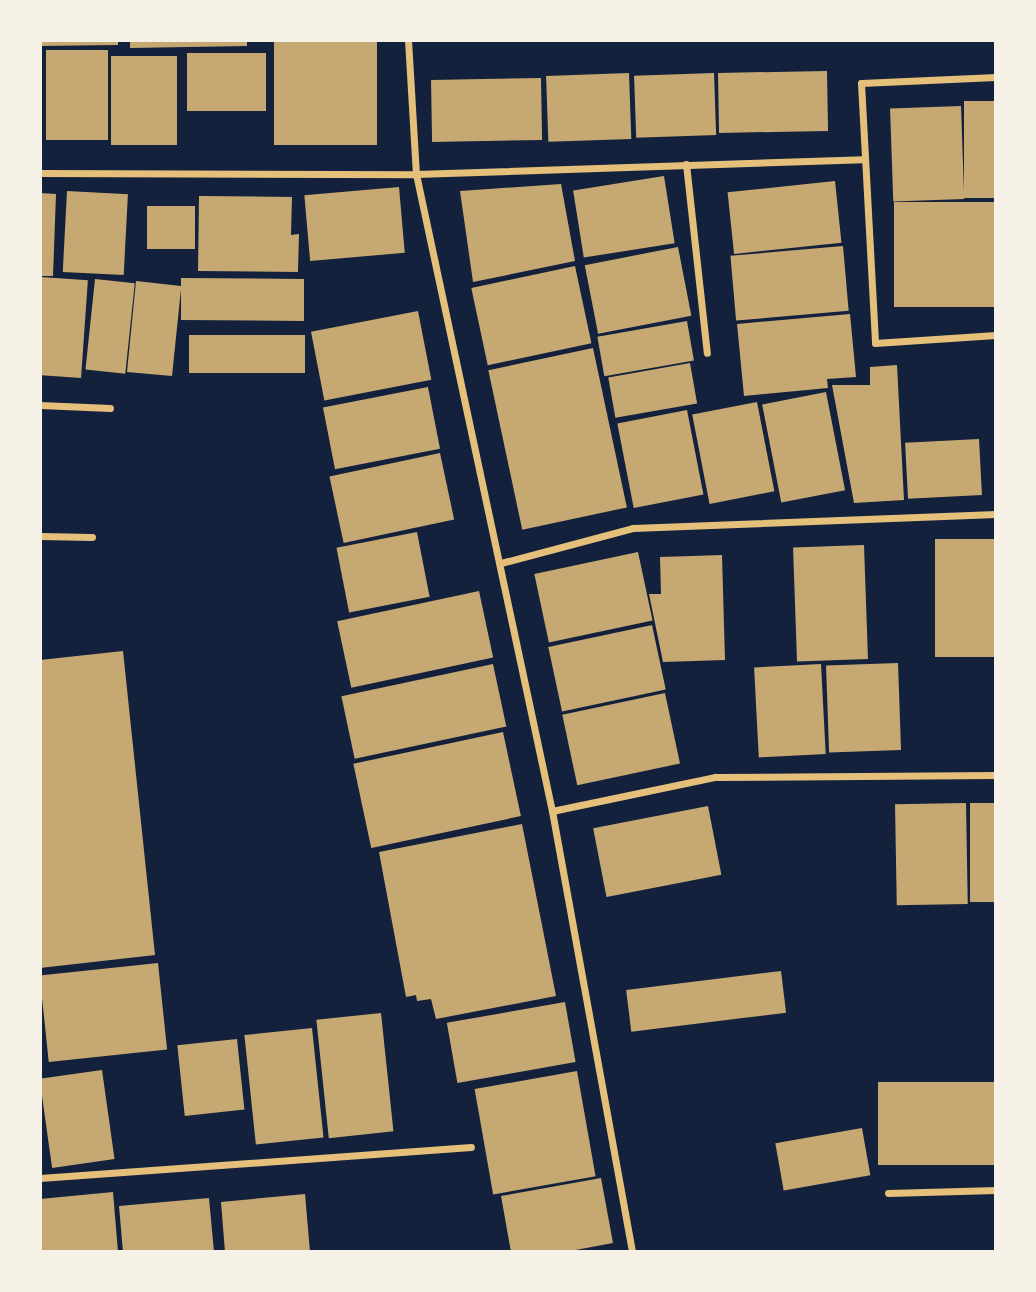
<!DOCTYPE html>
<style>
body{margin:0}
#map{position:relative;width:1036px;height:1292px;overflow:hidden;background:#14213d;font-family:"DM Sans",sans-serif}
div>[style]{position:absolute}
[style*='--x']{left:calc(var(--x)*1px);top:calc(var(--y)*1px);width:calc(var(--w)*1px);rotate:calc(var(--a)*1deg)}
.building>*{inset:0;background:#c6a872;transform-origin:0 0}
.minor>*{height:7px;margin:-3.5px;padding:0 3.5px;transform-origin:3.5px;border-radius:3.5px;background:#e5c07b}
span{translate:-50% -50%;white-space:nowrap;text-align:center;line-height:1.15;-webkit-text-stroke:7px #f6f1e7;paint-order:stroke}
.frame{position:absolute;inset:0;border:42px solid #f6f1e7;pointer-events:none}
</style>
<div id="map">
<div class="building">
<div style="clip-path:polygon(40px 40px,118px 40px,118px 45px,40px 46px)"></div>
<div style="clip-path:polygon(130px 40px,247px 40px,247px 46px,130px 48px)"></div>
<div style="left:274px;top:40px;width:103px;height:105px"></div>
<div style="left:46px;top:50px;width:62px;height:90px"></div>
<div style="left:187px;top:53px;width:79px;height:58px"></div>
<div style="left:111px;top:56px;width:66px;height:89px"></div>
<div style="left:827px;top:71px;width:60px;height:109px;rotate:89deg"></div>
<div style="left:629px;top:73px;width:66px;height:83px;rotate:88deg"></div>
<div style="left:714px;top:73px;width:62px;height:80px;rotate:88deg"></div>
<div style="left:541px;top:78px;width:62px;height:110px;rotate:89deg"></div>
<div style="left:996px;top:101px;width:97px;height:32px;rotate:90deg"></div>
<div style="left:961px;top:106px;width:93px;height:71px;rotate:88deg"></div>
<div style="left:664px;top:176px;width:68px;height:92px;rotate:81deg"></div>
<div style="left:835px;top:181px;width:62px;height:108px;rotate:84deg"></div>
<div style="clip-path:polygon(561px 184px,575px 261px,473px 282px,460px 191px)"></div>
<div style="left:399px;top:187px;width:66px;height:95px;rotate:85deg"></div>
<div style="left:67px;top:191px;width:61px;height:81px;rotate:3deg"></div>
<div style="clip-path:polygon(40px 193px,56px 194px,53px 276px,40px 276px)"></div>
<div style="clip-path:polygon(199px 196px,292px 197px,291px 235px,299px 234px,298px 272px,198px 271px)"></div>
<div style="left:996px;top:202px;width:105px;height:102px;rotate:90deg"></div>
<div style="left:147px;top:206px;width:48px;height:43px"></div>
<div style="left:843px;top:246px;width:65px;height:113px;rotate:85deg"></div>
<div style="left:678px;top:247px;width:70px;height:95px;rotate:79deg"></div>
<div style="left:575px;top:266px;width:79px;height:106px;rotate:78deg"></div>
<div style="left:41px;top:277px;width:47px;height:98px;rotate:4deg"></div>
<div style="clip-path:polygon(181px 278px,304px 279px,304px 321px,181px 320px,181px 289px,172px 376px,127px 372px,136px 281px,181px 286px)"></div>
<div style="left:95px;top:279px;width:40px;height:91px;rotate:6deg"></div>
<div style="left:418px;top:311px;width:70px;height:109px;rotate:79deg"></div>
<div style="clip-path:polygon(850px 314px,856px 377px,827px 379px,828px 388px,744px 396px,737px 324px)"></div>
<div style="left:687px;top:321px;width:40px;height:91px;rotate:80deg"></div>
<div style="left:189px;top:335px;width:116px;height:38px"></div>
<div style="left:593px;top:348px;width:163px;height:107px;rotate:78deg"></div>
<div style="left:690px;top:363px;width:41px;height:83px;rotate:80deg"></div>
<div style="clip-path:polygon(897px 365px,904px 500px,854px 503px,832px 385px,870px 385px,870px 367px)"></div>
<div style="left:428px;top:387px;width:63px;height:107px;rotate:79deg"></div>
<div style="left:826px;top:392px;width:100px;height:65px;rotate:79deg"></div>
<div style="left:757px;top:402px;width:91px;height:66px;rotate:79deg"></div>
<div style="left:687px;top:410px;width:86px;height:71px;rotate:79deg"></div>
<div style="left:979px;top:439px;width:56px;height:74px;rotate:87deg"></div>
<div style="left:440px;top:453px;width:68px;height:113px;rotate:78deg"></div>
<div style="left:417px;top:532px;width:66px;height:82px;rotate:79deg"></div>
<div style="left:996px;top:539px;width:118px;height:61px;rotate:90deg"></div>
<div style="left:864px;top:545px;width:114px;height:71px;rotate:88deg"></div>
<div style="left:638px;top:552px;width:70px;height:106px;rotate:78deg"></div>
<div style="clip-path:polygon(722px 555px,725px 660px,663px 662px,649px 594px,661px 594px,660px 557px)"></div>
<div style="left:479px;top:591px;width:68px;height:145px;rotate:78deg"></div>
<div style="left:652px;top:625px;width:66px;height:106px;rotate:78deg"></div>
<div style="clip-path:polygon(123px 651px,155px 955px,40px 968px,40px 660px)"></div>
<div style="left:898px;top:663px;width:87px;height:72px;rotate:88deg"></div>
<div style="left:493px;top:664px;width:64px;height:155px;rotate:78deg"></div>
<div style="left:821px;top:664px;width:90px;height:67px;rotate:87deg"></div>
<div style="left:665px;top:693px;width:72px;height:105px;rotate:78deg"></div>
<div style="left:503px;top:732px;width:86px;height:153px;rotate:78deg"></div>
<div style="left:966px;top:803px;width:101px;height:71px;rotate:89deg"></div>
<div style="left:970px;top:803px;width:26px;height:99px"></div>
<div style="left:708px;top:806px;width:70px;height:117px;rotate:79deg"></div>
<div style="clip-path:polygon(522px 824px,556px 996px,436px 1019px,431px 999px,417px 1001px,416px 995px,406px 997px,379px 852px)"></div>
<div style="left:158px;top:963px;width:87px;height:119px;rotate:84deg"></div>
<div style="left:781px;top:971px;width:42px;height:156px;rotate:83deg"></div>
<div style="left:565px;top:1002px;width:61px;height:120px;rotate:80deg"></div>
<div style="left:381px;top:1013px;width:119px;height:65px;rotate:84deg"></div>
<div style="left:312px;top:1028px;width:110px;height:68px;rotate:84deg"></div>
<div style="left:237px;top:1039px;width:71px;height:60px;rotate:84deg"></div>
<div style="left:102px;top:1070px;width:90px;height:63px;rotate:82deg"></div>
<div style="left:577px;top:1071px;width:107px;height:104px;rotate:80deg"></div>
<div style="left:996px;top:1082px;width:83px;height:118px;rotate:90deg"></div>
<div style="left:862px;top:1128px;width:48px;height:88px;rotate:80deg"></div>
<div style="clip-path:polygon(601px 1178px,613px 1243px,565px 1252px,511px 1252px,501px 1196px)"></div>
<div style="clip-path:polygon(113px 1192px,118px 1252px,40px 1252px,40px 1199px)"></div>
<div style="clip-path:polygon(305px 1194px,310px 1252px,225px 1252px,221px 1202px)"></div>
<div style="clip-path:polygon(209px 1198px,214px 1252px,123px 1252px,119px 1206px)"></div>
</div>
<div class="minor">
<div style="--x:408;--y:40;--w:134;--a:86.6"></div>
<div style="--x:416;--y:174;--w:651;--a:77.95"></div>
<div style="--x:552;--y:811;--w:448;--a:79.7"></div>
<div style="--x:996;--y:77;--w:135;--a:177.5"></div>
<div style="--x:861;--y:83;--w:260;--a:86.9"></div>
<div style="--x:875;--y:343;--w:121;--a:-3.8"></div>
<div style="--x:686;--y:164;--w:190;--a:83.7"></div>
<div style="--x:40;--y:173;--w:376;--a:0.2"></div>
<div style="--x:416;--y:174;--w:447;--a:-1.9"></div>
<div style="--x:40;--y:405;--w:70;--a:2.5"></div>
<div style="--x:40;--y:536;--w:52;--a:1.1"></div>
<div style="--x:501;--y:563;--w:137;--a:-14.9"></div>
<div style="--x:633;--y:528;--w:363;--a:-2.2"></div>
<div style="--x:552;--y:811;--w:167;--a:-11.8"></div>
<div style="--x:715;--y:777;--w:281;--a:-0.4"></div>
<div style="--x:40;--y:1178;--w:432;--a:-4.1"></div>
<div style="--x:888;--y:1193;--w:108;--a:-1.6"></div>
</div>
<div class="frame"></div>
</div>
